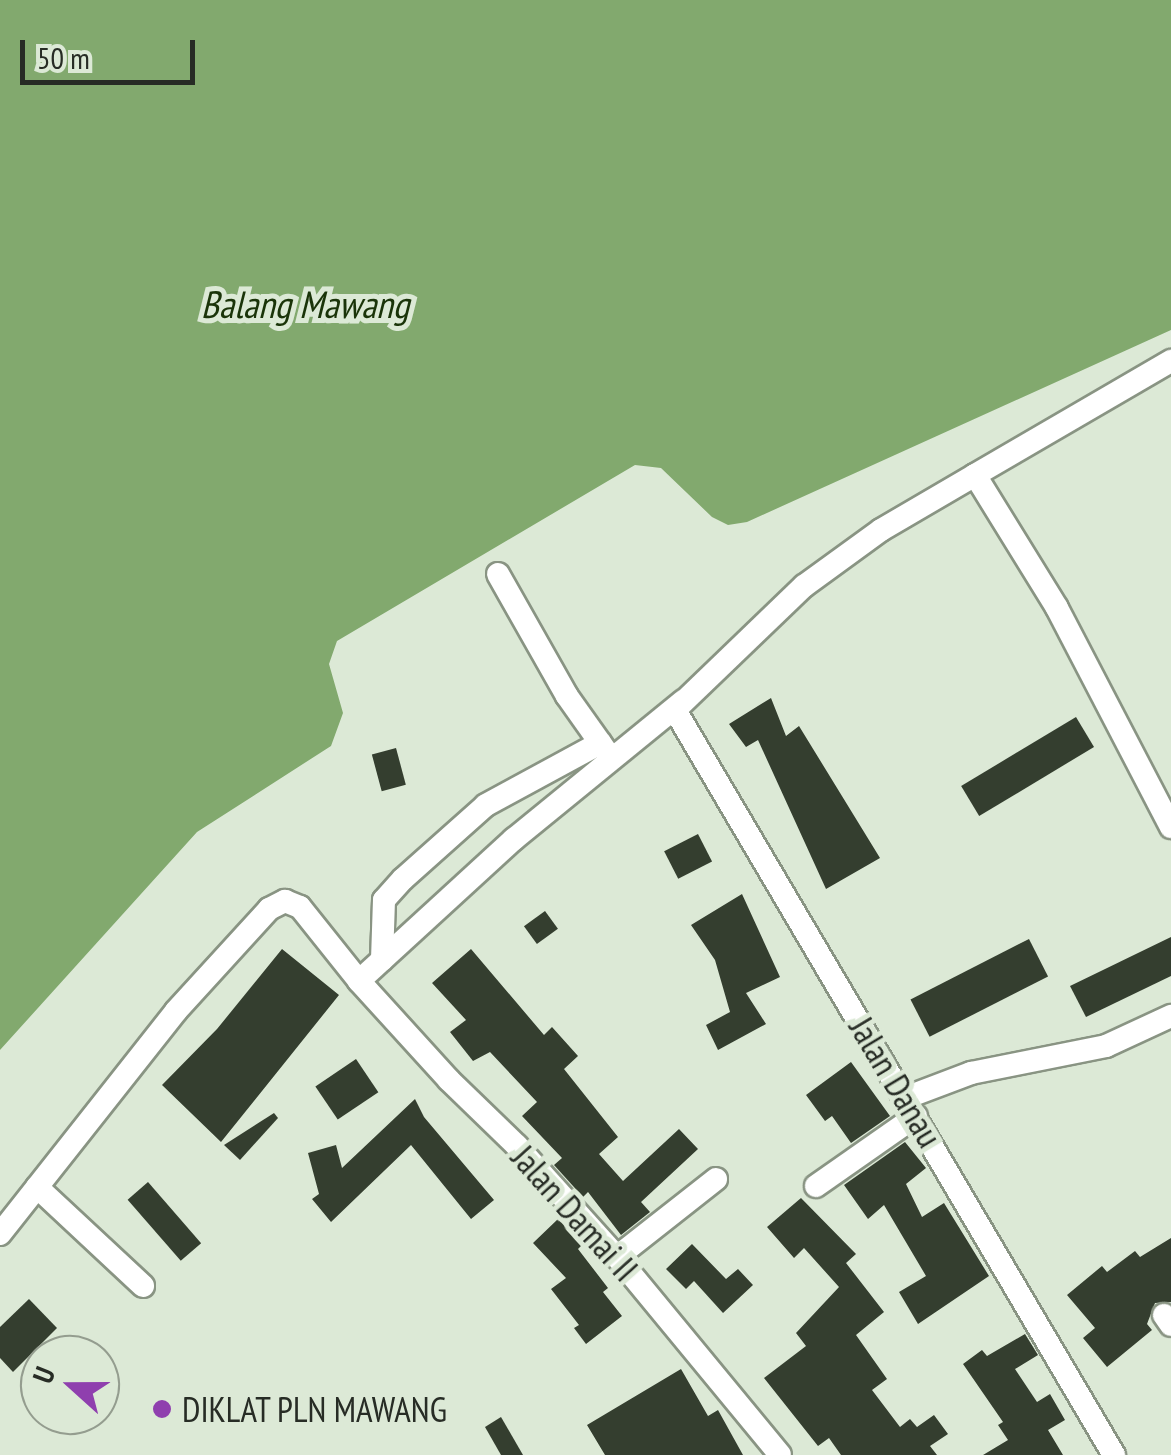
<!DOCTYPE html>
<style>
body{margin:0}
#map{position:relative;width:1171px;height:1455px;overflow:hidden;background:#dce9d6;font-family:"PT Sans Narrow",sans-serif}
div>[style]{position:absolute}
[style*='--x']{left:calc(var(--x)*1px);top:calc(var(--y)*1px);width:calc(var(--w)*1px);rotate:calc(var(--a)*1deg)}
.water>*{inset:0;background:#82a96e}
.building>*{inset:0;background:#343e2f;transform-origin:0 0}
.roads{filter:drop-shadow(2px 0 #899483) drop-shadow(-2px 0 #899483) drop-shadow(0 2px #899483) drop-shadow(0 -2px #899483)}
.street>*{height:22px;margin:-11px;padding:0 11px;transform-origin:11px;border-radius:11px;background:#fff}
.dots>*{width:28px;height:28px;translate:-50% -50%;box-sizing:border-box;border:5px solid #dce9d6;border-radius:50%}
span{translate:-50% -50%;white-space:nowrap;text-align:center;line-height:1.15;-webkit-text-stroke:10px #dce9d6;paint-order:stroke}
.street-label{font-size:35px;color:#272c25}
.poi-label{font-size:35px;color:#272c25}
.left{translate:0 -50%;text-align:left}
.water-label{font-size:38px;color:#1a3409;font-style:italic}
.north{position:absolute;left:20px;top:1335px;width:100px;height:100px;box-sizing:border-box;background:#dce9d6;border:2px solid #949d8f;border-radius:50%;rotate:291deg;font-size:28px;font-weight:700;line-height:40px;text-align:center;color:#272c25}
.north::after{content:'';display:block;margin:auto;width:35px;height:45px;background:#8f3fae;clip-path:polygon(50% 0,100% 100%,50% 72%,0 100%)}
.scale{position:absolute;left:20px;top:40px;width:175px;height:45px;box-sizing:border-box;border:5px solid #272c25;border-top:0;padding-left:12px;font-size:30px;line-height:35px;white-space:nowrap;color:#272c25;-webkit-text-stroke:8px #dce9d6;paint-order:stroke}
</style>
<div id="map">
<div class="water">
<div style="clip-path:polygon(0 0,1171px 0,1171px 330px,747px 522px,728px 525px,712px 517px,661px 468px,635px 465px,337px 641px,329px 664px,343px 713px,331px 746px,197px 832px,0 1050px)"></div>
</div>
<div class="building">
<div style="clip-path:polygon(771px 698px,786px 736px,799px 726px,880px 858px,826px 889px,758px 740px,746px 747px,729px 724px)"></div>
<div style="left:1076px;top:717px;width:35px;height:134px;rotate:59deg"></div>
<div style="left:396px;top:748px;width:38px;height:25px;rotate:75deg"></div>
<div style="left:698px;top:834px;width:31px;height:38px;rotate:63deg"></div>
<div style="clip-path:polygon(742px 894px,780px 977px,746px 993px,766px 1024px,718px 1050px,706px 1025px,730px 1012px,715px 960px,691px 925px)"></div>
<div style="left:545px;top:911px;width:22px;height:26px;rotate:54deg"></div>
<div style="clip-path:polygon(1171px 937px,1171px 976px,1086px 1017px,1070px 986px)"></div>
<div style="left:1029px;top:939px;width:42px;height:133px;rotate:63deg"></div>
<div style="clip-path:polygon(282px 949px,339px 995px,221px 1142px,162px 1085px,217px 1029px)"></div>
<div style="clip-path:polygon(471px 949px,544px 1035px,552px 1027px,578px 1056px,564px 1069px,618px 1137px,599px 1154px,623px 1181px,679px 1129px,698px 1149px,641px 1202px,650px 1212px,621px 1235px,588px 1192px,583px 1197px,554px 1165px,562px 1158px,522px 1116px,537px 1102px,490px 1052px,473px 1061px,450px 1032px,466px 1020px,432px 983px)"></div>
<div style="left:356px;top:1059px;width:40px;height:49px;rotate:56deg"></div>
<div style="clip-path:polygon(851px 1062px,890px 1116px,851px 1143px,832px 1116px,825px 1121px,806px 1095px)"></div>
<div style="clip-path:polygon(415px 1099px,424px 1117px,494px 1200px,471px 1219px,411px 1145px,331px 1222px,312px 1199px,319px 1194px,308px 1153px,336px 1145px,342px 1168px)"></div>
<div style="clip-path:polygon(274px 1113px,278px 1118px,240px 1160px,224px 1145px)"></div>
<div style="clip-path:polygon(905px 1142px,926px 1168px,906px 1184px,922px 1217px,944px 1203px,989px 1276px,918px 1324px,899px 1292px,926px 1276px,884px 1205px,868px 1219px,844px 1185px)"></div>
<div style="left:148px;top:1182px;width:81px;height:27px;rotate:49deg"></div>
<div style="clip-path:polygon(801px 1198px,856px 1254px,846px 1263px,884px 1312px,856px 1335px,887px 1379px,872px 1390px,900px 1427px,910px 1419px,917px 1427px,934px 1415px,948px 1434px,930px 1446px,937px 1455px,841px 1455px,829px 1438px,818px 1446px,764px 1378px,806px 1346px,796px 1333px,839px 1287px,804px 1248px,794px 1258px,767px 1227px)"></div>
<div style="clip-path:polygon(558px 1219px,582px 1245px,578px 1249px,608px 1288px,603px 1292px,622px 1316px,586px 1344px,574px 1328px,579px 1325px,551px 1289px,566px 1278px,533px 1243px)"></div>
<div style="clip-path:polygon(1171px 1238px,1171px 1302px,1155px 1303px,1147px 1324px,1152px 1330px,1107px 1367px,1083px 1338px,1095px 1328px,1067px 1295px,1102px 1266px,1107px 1272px,1135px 1251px,1140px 1257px)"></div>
<div style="clip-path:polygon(692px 1244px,726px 1279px,738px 1269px,753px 1285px,723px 1313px,694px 1281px,686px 1289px,666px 1269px)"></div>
<div style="clip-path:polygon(29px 1299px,57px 1328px,13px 1372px,0 1358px,0 1327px)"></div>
<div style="clip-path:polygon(1025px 1334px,1038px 1355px,1015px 1369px,1037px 1402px,1050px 1394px,1065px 1420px,1048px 1430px,1063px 1455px,983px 1455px,1008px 1440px,998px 1425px,1003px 1422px,963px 1364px,982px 1350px,987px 1356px)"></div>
<div style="clip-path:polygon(681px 1369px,708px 1416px,718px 1410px,743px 1455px,605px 1455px,587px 1425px)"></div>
<div style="clip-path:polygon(501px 1417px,523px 1455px,501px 1455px,485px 1427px)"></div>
</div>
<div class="roads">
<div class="street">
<div style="--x:975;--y:475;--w:227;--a:-30.2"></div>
<div style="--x:498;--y:574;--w:140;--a:60.5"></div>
<div style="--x:567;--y:696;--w:71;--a:54.7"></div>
<div style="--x:382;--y:960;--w:60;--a:-88.1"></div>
<div style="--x:384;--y:900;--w:28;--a:-48"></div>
<div style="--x:403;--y:879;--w:111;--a:-41.7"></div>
<div style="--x:486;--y:805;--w:130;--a:-28.5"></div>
<div style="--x:359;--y:981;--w:134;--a:47.7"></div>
<div style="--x:449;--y:1080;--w:95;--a:44.1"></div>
<div style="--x:517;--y:1146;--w:149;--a:48"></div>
<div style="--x:617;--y:1257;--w:256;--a:50.5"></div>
<div style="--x:905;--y:1098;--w:71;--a:-20.7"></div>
<div style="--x:971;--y:1073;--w:138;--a:-11.3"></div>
<div style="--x:1106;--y:1046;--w:72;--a:-24.8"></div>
<div style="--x:816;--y:1186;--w:122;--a:-35"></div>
<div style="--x:37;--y:1187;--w:145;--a:43"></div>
<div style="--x:0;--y:1234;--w:284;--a:-51.7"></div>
<div style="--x:176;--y:1011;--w:138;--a:-47.6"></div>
<div style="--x:269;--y:909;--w:18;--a:-27"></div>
<div style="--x:285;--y:901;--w:16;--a:22"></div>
<div style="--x:300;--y:907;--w:95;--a:51.4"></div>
<div style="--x:359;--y:981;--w:210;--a:-42.5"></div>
<div style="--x:514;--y:839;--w:218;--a:-39.2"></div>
<div style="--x:617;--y:1257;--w:126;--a:-38.2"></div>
<div style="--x:1164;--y:1315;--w:12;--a:55"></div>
<div style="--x:1114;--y:1455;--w:865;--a:-120.51"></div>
<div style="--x:675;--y:710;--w:179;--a:-43.9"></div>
<div style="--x:804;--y:586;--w:95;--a:-36"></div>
<div style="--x:881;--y:530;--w:109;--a:-30.3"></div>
<div style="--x:975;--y:475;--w:156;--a:58.3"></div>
<div style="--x:1057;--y:608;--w:247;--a:62.5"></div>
</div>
</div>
<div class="dots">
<div style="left:162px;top:1409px;background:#8f3fae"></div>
</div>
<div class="street-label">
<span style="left:896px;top:1082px;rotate:59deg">Jalan Danau</span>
<span style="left:575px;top:1213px;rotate:48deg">Jalan Damai II</span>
</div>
<div class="poi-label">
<span class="left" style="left:182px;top:1409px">DIKLAT PLN MAWANG</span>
</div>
<div class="water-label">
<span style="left:305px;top:304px">Balang Mawang</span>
</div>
<div class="north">U</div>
<div class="scale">50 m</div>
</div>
